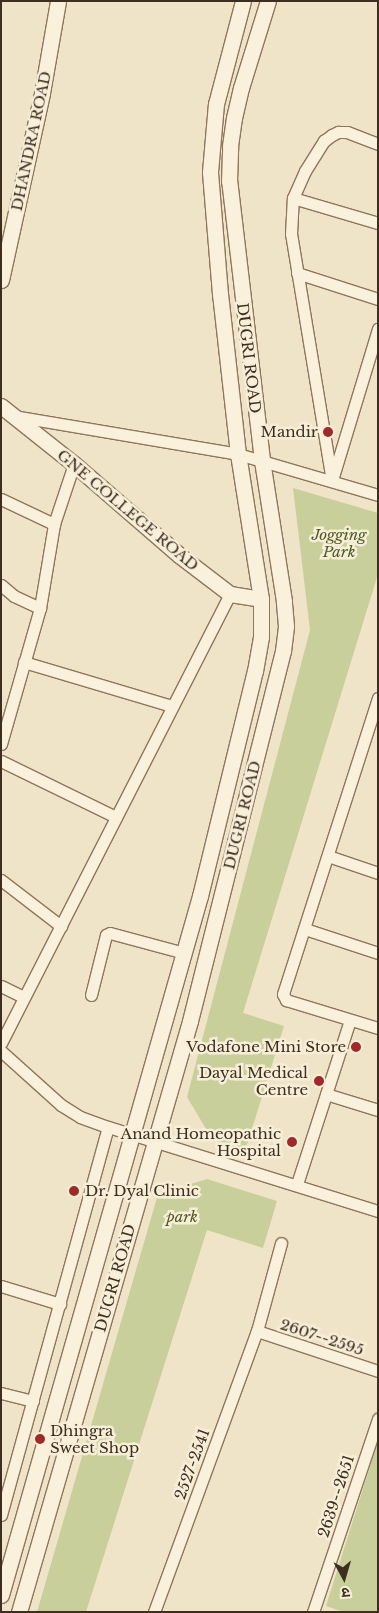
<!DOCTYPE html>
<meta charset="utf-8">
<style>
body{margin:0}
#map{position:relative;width:379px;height:1613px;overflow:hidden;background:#f0e4c8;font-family:"Libre Baskerville","Noto Sans Devanagari",serif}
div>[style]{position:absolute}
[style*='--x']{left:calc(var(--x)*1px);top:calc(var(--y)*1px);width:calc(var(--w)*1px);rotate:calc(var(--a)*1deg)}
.green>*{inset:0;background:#c9cf9b}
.roads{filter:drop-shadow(1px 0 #8d765c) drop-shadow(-1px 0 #8d765c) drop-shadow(0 1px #8d765c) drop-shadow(0 -1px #8d765c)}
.street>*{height:11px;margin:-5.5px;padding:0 5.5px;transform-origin:5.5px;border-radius:5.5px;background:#faf1dc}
.secondary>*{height:15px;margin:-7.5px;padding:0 7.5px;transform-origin:7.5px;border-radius:7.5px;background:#faf1dc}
.dots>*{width:14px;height:14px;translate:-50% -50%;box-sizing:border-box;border:2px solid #f7eed8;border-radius:50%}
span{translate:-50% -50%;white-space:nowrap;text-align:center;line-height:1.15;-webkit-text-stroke:5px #f7eed8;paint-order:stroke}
.street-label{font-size:15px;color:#3d2e20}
.poi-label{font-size:15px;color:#3d2e20}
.right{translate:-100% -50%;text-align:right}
.left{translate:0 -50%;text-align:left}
.park-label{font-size:15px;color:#4d5a26;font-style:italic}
.frame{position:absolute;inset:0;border:2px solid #3d2e20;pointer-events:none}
.north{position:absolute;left:319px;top:1553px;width:50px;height:50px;-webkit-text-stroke:4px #f7eed8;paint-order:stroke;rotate:174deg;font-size:14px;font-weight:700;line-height:20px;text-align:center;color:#3d2e20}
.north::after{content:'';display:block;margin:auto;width:18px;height:22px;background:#3d2e20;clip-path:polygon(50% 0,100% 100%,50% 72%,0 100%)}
</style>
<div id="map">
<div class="green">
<div style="clip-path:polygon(293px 488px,378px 513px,378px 574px,243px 1013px,284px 1026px,245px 1151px,212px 1139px,187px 1097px,310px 630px)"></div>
<div style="clip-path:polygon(207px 1179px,277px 1201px,263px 1248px,207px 1230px,86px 1612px,37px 1612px,158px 1194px)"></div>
<div style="clip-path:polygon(378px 1441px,378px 1612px,343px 1612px,326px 1606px)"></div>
</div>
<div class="roads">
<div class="street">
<div style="--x:293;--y:198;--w:89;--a:16.4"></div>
<div style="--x:297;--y:273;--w:85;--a:17.8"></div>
<div style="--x:14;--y:416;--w:227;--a:9.6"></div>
<div style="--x:238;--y:454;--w:146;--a:16.3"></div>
<div style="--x:333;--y:477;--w:155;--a:-73.1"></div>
<div style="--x:332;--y:481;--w:250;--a:-99.4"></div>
<div style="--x:291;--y:234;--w:36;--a:-87"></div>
<div style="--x:293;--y:198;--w:30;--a:-66"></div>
<div style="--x:305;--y:171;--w:36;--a:-58"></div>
<div style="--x:324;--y:141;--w:10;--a:-37"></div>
<div style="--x:332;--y:135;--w:7;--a:-27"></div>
<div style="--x:338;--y:132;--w:9;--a:0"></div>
<div style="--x:347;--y:132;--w:33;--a:21"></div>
<div style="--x:1;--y:499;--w:59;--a:25.3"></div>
<div style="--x:54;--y:524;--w:63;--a:-71.6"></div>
<div style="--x:1;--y:585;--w:17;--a:40"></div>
<div style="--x:14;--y:596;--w:29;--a:25"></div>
<div style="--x:24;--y:662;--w:154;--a:16.6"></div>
<div style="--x:378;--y:698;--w:311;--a:107.8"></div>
<div style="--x:283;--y:994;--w:7;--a:63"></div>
<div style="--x:286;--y:1000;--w:96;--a:16.9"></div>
<div style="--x:1;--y:744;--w:141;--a:-74"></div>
<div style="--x:40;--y:608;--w:85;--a:-80.5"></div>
<div style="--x:1;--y:761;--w:128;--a:26"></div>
<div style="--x:328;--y:856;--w:53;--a:18.8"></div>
<div style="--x:1;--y:880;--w:76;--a:37.5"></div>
<div style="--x:305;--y:929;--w:77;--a:18.2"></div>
<div style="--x:1;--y:986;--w:25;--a:26"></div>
<div style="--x:91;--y:995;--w:62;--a:-76"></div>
<div style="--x:106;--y:935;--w:4;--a:-27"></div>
<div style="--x:110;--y:933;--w:77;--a:15.1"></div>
<div style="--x:1;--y:1043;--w:504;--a:-62.98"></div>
<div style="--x:1;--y:1051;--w:81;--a:42"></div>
<div style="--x:61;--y:1105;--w:22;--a:32"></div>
<div style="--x:80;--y:1117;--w:30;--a:20"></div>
<div style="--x:326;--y:1094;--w:54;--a:17.1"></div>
<div style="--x:297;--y:1184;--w:172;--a:-72.1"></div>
<div style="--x:1;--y:1286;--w:62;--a:17"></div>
<div style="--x:257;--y:1331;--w:127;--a:18.3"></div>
<div style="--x:1;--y:1393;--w:33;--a:14"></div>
<div style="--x:1;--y:1515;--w:402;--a:-74.6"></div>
<div style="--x:108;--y:1127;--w:283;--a:17.3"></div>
<div style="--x:154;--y:1612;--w:299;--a:-69.9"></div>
<div style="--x:257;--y:1331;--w:91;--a:-74.7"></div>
<div style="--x:313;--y:1612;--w:204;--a:-71.4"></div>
</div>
<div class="secondary">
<div style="--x:1;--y:280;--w:191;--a:-77.6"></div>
<div style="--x:42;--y:93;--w:93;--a:-80.1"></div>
<div style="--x:1;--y:406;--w:93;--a:38.5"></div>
<div style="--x:74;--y:464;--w:139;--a:40.9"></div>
<div style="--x:179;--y:555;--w:64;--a:37.4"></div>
<div style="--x:230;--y:594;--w:31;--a:9"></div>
<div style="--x:1;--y:1595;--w:727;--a:-74.11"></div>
<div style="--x:200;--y:896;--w:232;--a:-76.3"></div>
<div style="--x:255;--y:671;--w:35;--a:-80"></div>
<div style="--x:261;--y:637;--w:38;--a:-90"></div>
<div style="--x:261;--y:599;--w:147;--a:-99"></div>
<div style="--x:238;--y:454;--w:161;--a:-96.4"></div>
<div style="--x:220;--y:294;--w:122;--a:-94.7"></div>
<div style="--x:210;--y:172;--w:68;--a:-85"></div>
<div style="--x:216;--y:104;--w:106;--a:-75.3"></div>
<div style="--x:19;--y:1612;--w:615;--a:-73.86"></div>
<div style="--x:190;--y:1021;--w:382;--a:-75.9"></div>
<div style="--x:283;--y:651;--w:25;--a:-83"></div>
<div style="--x:286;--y:626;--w:25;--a:-95"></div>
<div style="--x:284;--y:601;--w:143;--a:-98.9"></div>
<div style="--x:262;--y:460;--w:281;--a:-96.7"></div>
<div style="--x:229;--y:181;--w:35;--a:-88"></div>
<div style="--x:230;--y:146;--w:28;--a:-82"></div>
<div style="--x:234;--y:118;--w:31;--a:-77"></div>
<div style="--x:241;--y:88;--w:91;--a:-72.8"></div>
</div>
</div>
<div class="dots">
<div style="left:328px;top:432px;background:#9e2a2b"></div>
<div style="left:356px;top:1047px;background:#9e2a2b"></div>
<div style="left:319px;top:1081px;background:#9e2a2b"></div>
<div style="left:292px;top:1142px;background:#9e2a2b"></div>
<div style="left:74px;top:1191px;background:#9e2a2b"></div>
<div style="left:40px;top:1439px;background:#9e2a2b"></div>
</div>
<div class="street-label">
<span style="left:31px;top:141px;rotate:-78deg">DHANDRA ROAD</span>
<span style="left:249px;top:358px;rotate:83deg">DUGRI ROAD</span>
<span style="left:128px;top:510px;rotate:40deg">GNE COLLEGE ROAD</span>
<span style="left:242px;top:815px;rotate:-76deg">DUGRI ROAD</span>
<span style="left:115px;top:1278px;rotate:-74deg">DUGRI ROAD</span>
<span style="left:322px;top:1337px;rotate:18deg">2607--2595</span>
<span style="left:192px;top:1464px;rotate:-70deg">2527-2541</span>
<span style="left:336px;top:1496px;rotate:-72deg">2639--2651</span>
</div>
<div class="poi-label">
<span class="right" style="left:318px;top:432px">Mandir</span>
<span class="right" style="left:346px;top:1047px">Vodafone Mini Store</span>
<span class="right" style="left:308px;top:1081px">Dayal Medical<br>Centre</span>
<span class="right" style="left:281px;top:1142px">Anand Homeopathic<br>Hospital</span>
<span class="left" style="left:85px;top:1191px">Dr. Dyal Clinic</span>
<span class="left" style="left:50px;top:1439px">Dhingra<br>Sweet Shop</span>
</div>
<div class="park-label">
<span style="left:339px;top:543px">Jogging<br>Park</span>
<span style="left:182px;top:1217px">park</span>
</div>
<div class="frame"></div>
<div class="north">उ</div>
</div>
